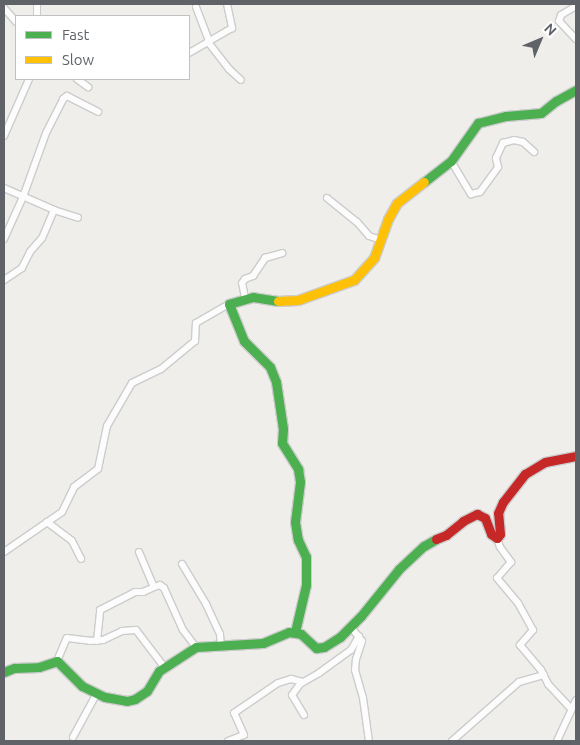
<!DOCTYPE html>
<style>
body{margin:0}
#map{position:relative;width:580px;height:745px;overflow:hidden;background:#efeeea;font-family:Ubuntu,sans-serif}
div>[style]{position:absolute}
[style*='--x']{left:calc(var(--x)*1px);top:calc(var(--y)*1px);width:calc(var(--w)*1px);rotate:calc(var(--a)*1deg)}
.roads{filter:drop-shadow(1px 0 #cbcccc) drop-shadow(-1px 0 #cbcccc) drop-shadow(0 1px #cbcccc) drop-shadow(0 -1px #cbcccc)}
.street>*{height:6px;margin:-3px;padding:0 3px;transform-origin:3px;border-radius:3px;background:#fdfcfc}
.fast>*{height:9px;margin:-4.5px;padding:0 4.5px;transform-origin:4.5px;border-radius:4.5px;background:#4caf50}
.slow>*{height:9px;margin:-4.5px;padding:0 4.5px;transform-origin:4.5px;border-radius:4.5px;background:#ffc107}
.jam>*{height:9px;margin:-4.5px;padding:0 4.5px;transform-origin:4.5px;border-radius:4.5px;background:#c62828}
span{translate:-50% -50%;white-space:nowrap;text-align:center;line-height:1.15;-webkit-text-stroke:4px #fff;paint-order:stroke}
.frame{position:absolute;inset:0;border:5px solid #5f6368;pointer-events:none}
.legend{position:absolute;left:15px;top:15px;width:175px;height:65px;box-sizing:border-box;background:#fff;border:1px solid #bfc1c3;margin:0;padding:6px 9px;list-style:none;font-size:15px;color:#5f6368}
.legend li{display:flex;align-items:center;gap:10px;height:25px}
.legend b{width:25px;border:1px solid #bfc1c3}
.north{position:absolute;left:515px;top:15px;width:50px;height:50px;-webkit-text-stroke:4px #fff;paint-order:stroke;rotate:45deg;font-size:14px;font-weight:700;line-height:20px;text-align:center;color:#5f6368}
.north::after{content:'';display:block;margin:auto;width:18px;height:22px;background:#5f6368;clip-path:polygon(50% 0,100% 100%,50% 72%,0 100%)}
</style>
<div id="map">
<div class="roads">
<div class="street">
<div style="--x:227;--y:4;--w:25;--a:78"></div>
<div style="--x:232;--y:28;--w:28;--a:150"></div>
<div style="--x:208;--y:42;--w:34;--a:52"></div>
<div style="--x:229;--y:69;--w:16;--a:43"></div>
<div style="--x:576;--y:6;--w:17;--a:149"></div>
<div style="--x:561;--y:15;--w:6;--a:108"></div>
<div style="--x:559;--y:21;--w:25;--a:47"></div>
<div style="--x:196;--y:7;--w:36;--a:69"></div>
<div style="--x:4;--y:8;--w:18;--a:49"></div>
<div style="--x:37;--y:16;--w:12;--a:-90"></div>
<div style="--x:189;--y:53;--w:22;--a:-30"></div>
<div style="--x:77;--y:79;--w:14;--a:36"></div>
<div style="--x:4;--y:136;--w:62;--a:-66.3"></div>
<div style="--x:451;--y:161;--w:39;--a:59"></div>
<div style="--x:471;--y:194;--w:9;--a:-13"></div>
<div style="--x:480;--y:192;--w:31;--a:-54"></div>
<div style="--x:498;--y:167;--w:9;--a:-103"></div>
<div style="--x:496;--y:158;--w:17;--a:-65"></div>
<div style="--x:503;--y:143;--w:11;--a:-15"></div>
<div style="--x:514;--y:140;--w:9;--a:13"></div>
<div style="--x:523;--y:142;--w:15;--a:42"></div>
<div style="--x:4;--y:188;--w:55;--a:23.7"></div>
<div style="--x:54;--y:210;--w:30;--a:113"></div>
<div style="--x:42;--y:238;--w:18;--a:131"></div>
<div style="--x:30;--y:252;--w:18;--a:117"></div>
<div style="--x:22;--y:268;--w:22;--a:146"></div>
<div style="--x:327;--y:198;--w:38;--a:39"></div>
<div style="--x:357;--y:222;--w:18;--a:49"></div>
<div style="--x:369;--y:236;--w:13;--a:18"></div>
<div style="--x:54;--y:210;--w:25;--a:18"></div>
<div style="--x:4;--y:239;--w:46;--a:-65.7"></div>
<div style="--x:23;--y:197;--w:68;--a:-70.2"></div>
<div style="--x:46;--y:133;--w:38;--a:-63"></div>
<div style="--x:63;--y:99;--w:5;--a:-37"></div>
<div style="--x:67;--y:96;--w:35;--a:27"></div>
<div style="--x:245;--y:298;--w:15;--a:-101"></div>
<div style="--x:242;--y:283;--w:5;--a:-53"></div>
<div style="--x:245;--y:279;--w:9;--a:-21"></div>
<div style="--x:253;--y:276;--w:22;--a:-56"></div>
<div style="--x:265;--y:258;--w:18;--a:-16"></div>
<div style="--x:47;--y:522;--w:31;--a:37"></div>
<div style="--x:72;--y:541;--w:20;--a:63"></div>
<div style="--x:497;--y:538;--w:9;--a:72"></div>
<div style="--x:500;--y:547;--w:19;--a:54"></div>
<div style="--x:511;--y:562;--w:21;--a:131"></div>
<div style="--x:497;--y:578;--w:33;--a:50"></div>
<div style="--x:518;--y:603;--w:31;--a:61"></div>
<div style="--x:533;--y:630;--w:20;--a:131"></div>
<div style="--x:520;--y:645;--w:33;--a:50"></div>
<div style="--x:541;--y:670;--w:16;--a:63"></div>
<div style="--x:548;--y:684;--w:34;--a:47"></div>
<div style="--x:4;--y:552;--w:70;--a:-34.6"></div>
<div style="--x:62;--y:512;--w:28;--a:-64"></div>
<div style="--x:74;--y:487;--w:30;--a:-37"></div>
<div style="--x:98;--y:469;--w:44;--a:-78.2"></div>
<div style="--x:107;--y:426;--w:50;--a:-59.8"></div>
<div style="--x:132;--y:383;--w:32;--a:-26"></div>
<div style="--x:161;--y:369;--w:44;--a:-39.5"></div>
<div style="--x:195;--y:341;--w:18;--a:-87"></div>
<div style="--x:196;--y:323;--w:38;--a:-30"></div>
<div style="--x:139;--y:552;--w:38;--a:67"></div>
<div style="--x:154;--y:587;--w:6;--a:-18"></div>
<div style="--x:160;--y:585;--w:5;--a:37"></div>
<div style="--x:164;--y:588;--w:46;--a:65.7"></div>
<div style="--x:183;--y:630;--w:21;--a:53"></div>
<div style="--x:182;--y:564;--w:47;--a:59"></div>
<div style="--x:206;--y:604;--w:33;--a:65"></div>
<div style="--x:220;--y:634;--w:13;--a:86"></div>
<div style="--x:350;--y:626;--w:19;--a:51"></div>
<div style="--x:362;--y:641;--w:19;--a:108"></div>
<div style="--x:356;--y:659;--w:11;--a:95"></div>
<div style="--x:355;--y:670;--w:29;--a:74"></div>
<div style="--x:363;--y:698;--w:43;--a:82.1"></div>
<div style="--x:97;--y:641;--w:31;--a:-84"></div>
<div style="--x:100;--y:610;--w:39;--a:-27"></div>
<div style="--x:135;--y:592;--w:8;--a:0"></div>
<div style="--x:143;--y:592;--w:12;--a:-24"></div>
<div style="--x:57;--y:661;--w:25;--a:-67"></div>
<div style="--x:67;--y:638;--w:23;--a:7"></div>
<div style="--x:90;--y:641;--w:13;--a:-4"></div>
<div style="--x:103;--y:640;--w:21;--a:-25"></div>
<div style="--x:122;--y:631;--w:14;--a:-4"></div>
<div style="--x:136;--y:630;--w:48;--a:52.7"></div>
<div style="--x:304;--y:715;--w:23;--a:-121"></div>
<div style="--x:292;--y:695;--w:14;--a:-54"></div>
<div style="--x:300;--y:684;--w:22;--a:-30"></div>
<div style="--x:319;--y:673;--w:39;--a:-36"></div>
<div style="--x:351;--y:650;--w:16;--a:-60"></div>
<div style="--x:73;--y:737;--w:50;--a:-61.4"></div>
<div style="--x:228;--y:741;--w:17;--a:-21"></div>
<div style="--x:244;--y:735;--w:24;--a:-114"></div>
<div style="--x:234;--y:713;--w:53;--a:-34.3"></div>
<div style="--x:278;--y:683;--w:14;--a:-17"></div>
<div style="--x:291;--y:679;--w:12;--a:14"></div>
<div style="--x:452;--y:741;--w:89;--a:-41.4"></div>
<div style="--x:519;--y:682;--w:26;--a:-16"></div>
<div style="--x:557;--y:741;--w:45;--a:-65.1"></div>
</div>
<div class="fast">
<div style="--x:424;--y:182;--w:34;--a:-38"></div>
<div style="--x:451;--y:161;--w:47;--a:-54.6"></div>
<div style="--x:478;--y:123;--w:29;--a:-14"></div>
<div style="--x:506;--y:116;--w:35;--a:-5"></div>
<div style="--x:541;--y:113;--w:19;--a:-39"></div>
<div style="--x:556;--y:101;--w:23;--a:-29"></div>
<div style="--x:278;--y:301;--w:25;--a:-171"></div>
<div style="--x:253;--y:297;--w:25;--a:164"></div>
<div style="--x:229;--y:304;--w:40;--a:68"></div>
<div style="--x:244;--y:341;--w:37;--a:45"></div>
<div style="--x:270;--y:367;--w:16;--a:68"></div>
<div style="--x:276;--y:382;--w:48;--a:81.5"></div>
<div style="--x:283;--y:429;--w:14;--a:94"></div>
<div style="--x:282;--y:443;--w:31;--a:58"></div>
<div style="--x:298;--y:469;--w:13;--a:81"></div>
<div style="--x:300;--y:482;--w:40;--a:97.1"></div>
<div style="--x:295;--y:522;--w:18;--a:81"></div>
<div style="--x:298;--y:540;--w:19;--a:65"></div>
<div style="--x:306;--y:557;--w:28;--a:90"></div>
<div style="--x:306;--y:585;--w:48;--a:103.2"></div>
<div style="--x:4;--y:672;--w:11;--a:-22"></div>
<div style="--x:14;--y:668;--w:25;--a:-2"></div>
<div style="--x:39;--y:667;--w:19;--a:-18"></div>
<div style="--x:57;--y:661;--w:35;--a:45"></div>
<div style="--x:82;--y:686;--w:25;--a:26"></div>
<div style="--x:105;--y:697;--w:22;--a:10"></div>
<div style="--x:127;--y:701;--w:8;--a:-14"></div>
<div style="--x:135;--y:699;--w:14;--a:-34"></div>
<div style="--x:147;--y:691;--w:23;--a:-59"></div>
<div style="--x:159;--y:671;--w:44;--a:-33"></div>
<div style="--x:196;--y:647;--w:67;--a:-3.4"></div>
<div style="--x:263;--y:643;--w:28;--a:-23"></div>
<div style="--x:289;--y:632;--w:12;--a:9"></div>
<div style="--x:301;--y:634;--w:21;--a:43"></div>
<div style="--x:316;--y:648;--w:8;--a:-7"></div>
<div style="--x:324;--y:647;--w:19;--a:-32"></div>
<div style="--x:340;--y:637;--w:30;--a:-45"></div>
<div style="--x:361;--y:616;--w:60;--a:-51"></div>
<div style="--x:399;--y:569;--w:34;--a:-43"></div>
<div style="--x:424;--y:546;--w:14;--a:-30"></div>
</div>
<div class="slow">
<div style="--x:278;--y:301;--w:20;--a:-3"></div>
<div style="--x:298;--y:300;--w:59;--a:-19.7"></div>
<div style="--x:354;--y:280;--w:30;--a:-48"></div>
<div style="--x:374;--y:258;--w:41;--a:-70.3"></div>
<div style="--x:388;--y:219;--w:18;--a:-61"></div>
<div style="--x:397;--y:203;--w:34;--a:-38"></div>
</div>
<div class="jam">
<div style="--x:436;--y:539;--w:11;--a:-22"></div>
<div style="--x:446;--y:535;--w:22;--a:-39"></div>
<div style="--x:463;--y:521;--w:16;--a:-27"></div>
<div style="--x:477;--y:514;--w:9;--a:27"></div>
<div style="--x:485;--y:518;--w:17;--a:69"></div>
<div style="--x:491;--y:534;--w:7;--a:34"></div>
<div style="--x:497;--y:538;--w:5;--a:-53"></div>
<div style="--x:500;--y:534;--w:21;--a:-95"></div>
<div style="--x:498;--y:513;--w:12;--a:-66"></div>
<div style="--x:503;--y:502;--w:36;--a:-52"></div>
<div style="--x:525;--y:474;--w:23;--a:-31"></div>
<div style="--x:545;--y:462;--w:32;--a:-11"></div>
</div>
</div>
<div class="frame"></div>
<ul class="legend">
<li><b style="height:6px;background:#4caf50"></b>Fast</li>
<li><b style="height:6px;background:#ffc107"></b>Slow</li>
</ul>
<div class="north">N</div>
</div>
